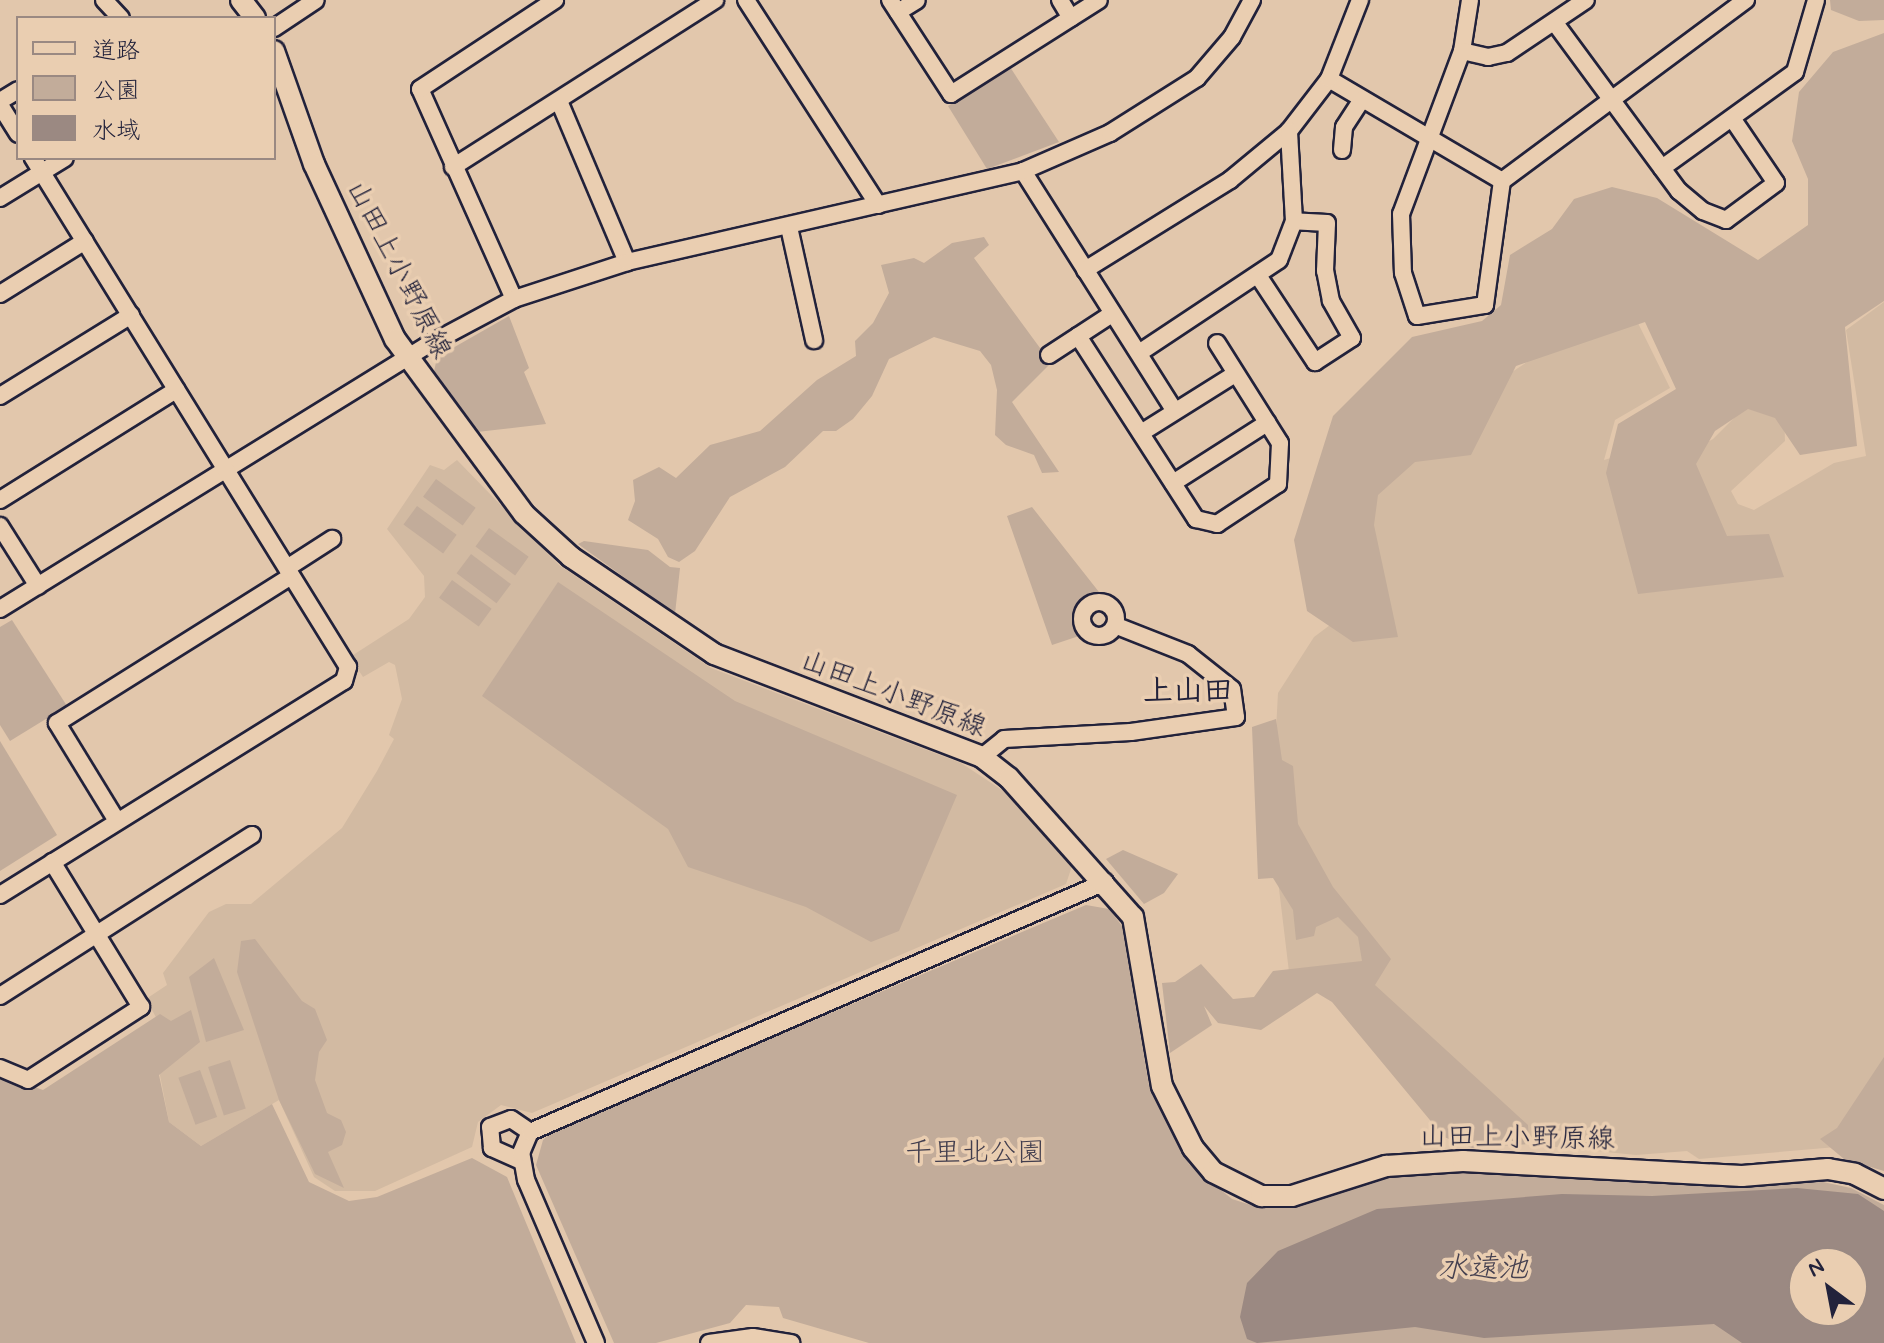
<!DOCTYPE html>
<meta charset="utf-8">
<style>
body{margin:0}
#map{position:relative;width:1884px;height:1343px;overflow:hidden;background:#e2c7ac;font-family:Mynerve,"Klee One",sans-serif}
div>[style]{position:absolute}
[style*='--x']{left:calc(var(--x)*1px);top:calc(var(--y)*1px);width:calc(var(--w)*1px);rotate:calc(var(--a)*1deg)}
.built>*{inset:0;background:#d2baa2}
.green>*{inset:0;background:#c2ac9a;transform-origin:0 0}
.water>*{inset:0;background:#9b8982}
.roads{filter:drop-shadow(2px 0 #22223b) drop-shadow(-2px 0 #22223b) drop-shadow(0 2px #22223b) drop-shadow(0 -2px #22223b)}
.minor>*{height:16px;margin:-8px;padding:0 8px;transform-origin:8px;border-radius:8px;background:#eaceb1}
.minor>.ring{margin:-8px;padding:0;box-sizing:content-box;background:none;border:16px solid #eaceb1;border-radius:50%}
.major>*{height:20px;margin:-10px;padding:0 10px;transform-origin:10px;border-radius:10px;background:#eaceb1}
span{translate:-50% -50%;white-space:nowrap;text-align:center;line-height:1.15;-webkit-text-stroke:7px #eaceb1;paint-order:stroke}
.street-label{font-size:28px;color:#22223b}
.park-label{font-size:28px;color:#423e4e}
.neighbourhood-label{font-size:30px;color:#22223b;font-weight:700}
.water-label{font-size:30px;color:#464150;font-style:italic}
.legend{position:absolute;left:16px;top:16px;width:260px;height:144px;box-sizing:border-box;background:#eaceb1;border:2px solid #9a8982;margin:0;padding:10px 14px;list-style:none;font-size:24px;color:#22223b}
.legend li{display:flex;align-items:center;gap:16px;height:40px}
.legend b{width:40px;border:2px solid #9a8982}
.north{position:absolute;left:1788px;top:1247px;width:80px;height:80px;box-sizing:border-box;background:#eaceb1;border:2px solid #9a8982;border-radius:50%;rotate:328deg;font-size:22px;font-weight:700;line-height:32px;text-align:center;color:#22223b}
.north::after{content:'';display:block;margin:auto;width:28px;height:36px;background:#22223b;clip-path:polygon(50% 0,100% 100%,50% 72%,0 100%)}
</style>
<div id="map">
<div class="built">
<div style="clip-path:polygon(1884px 302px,1884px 1165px,1848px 1146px,1699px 1159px,1687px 1151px,1636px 1155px,1546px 1146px,1487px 1123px,1332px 987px,1289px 972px,1271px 822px,1278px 693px,1314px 637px,1370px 595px,1355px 499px,1503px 378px,1557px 342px,1636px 319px,1670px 388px,1615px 420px,1604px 460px,1676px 439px,1693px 450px,1713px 439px,1749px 403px,1784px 414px,1785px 441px,1731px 491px,1738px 504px,1754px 510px,1834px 463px,1866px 456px,1846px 330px)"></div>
<div style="clip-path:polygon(457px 460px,559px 565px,711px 668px,961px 763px,1005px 792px,1072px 866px,1066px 884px,532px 1113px,501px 1105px,478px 1122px,472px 1147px,375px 1191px,335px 1191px,314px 1177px,279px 1100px,201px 1146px,169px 1122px,158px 1065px,170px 1043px,146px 999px,167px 985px,163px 973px,209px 912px,226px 904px,251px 904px,342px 828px,377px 771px,394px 739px,389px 735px,402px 699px,395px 665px,389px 662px,363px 677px,350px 657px,409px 619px,425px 597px,424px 576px,387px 529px,430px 465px,444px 470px)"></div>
</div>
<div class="green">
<div style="clip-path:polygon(1830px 0,1884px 0,1884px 20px,1859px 21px,1831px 10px)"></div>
<div style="clip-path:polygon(1884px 33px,1884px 301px,1845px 327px,1857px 446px,1800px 455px,1775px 418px,1748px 409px,1715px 431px,1696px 464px,1727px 536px,1769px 534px,1784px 577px,1638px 594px,1606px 473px,1618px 424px,1676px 389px,1645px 322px,1516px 366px,1471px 455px,1415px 462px,1378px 495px,1374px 525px,1398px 637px,1353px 642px,1307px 611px,1294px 540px,1333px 416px,1412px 337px,1482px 321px,1501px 305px,1510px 255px,1552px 229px,1574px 199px,1612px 187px,1657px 198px,1758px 260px,1808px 225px,1808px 179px,1792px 141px,1799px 92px,1833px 52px)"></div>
<div style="clip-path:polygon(1010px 67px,1059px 142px,987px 169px,948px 106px)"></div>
<div style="clip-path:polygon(984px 237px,989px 245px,974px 258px,1051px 363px,1012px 402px,1059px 472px,1042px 473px,1034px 455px,1006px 445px,995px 435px,997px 390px,991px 365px,980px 351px,934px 337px,889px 359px,872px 396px,853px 419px,836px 431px,823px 431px,785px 467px,730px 497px,695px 551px,679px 562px,668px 557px,658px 539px,628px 520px,635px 501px,633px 480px,659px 467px,676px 478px,710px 445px,760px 431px,817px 380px,856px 356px,855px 341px,873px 323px,889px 293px,881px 265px,914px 258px,924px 263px,952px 243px)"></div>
<div style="clip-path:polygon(509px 316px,529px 368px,524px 372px,546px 424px,477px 432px,434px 372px,437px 357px)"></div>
<div style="left:436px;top:479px;width:49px;height:22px;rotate:36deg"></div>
<div style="left:417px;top:506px;width:49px;height:23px;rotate:36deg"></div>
<div style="clip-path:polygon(1032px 507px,1099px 592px,1085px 597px,1077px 607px,1072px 623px,1079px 636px,1052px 645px,1007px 516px)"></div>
<div style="left:489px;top:528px;width:49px;height:23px;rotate:36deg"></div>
<div style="clip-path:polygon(584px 541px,648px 550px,670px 567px,680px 568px,675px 614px,578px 544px)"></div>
<div style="left:471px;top:554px;width:50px;height:24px;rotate:37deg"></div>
<div style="left:452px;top:580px;width:49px;height:22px;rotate:36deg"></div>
<div style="clip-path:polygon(558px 582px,735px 701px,957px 795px,899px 931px,871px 942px,806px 907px,688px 867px,668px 829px,482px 696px)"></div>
<div style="clip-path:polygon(12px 620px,67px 706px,10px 741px,0 725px,0 627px)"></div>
<div style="clip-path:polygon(1276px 719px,1282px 760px,1293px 766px,1298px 824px,1333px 887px,1391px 959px,1375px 985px,1528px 1125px,1529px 1144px,1472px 1148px,1444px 1137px,1332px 1002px,1317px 993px,1261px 1030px,1218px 1023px,1204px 1006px,1212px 1025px,1170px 1053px,1162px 983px,1175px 982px,1201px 964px,1233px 999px,1254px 997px,1273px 971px,1362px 961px,1358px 937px,1338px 917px,1316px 927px,1314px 936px,1296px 940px,1293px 910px,1273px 878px,1258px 879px,1252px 727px)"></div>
<div style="clip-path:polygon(0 741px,57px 835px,0 871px)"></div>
<div style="clip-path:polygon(1123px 850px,1178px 874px,1164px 893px,1144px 904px,1106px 859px)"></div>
<div style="clip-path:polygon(evenodd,1086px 905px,1109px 909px,1122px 926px,1149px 1086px,1189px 1164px,1232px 1199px,1257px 1207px,1294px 1207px,1390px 1177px,1463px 1172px,1721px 1186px,1823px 1182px,1851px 1188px,1884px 1205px,1884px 1343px,869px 1343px,783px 1318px,779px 1307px,746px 1305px,730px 1323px,656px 1343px,614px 1343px,536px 1165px,543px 1140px,554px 1130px,1086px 905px,1804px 1263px,1852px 1263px,1852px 1311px,1804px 1311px,1804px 1263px)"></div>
<div style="clip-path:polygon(255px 939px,302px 1001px,315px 1009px,327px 1040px,319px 1052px,315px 1080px,327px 1113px,341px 1120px,346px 1132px,342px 1145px,328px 1152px,344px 1188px,315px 1174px,279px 1100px,237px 972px,241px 941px)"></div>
<div style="clip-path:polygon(214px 958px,244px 1030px,206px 1042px,189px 977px)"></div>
<div style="clip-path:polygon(191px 1010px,200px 1042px,159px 1075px,169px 1122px,201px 1146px,272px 1104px,309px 1182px,349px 1201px,377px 1197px,472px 1158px,507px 1177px,576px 1343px,0 1343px,0 1075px,43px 1090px,160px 1014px,171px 1021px)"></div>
<div style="clip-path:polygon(1884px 1057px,1884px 1171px,1844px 1159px,1820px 1139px,1837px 1128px)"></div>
<div style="left:230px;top:1060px;width:51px;height:23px;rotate:72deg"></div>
<div style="left:200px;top:1070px;width:50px;height:23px;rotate:70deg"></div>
</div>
<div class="water">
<div style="clip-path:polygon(evenodd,1797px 1188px,1858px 1194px,1884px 1211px,1884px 1343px,1742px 1343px,1714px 1324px,1484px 1338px,1415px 1327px,1257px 1343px,1247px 1339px,1240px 1317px,1247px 1283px,1278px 1251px,1377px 1209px,1562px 1194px,1652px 1196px,1797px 1188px,1804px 1263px,1852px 1263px,1852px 1311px,1804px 1311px,1804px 1263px)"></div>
</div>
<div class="roads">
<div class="minor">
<div style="--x:104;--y:0;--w:25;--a:47"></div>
<div style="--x:746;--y:0;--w:244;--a:57.2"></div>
<div style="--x:890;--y:0;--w:112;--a:57"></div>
<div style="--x:951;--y:94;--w:175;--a:-32.4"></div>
<div style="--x:1060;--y:0;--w:21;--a:59"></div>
<div style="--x:1470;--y:0;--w:52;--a:98.9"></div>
<div style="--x:1462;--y:51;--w:174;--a:110.5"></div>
<div style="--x:1401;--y:214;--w:59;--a:88.1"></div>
<div style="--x:1403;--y:273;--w:45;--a:72"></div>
<div style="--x:1417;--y:316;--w:69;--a:-9.2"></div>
<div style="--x:1485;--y:305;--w:125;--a:-82.2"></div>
<div style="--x:1502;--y:181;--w:304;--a:-36.6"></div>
<div style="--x:898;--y:12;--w:22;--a:-32"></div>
<div style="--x:1555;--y:23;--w:209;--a:53.6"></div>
<div style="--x:1679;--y:191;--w:31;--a:40"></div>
<div style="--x:1703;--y:211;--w:25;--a:21"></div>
<div style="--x:1726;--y:220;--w:62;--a:-36.5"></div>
<div style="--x:1776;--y:183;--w:78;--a:-124.1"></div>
<div style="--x:274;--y:28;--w:50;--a:-33.7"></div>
<div style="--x:1462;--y:51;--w:27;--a:13"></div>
<div style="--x:1488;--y:57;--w:19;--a:-12"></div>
<div style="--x:1507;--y:53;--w:95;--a:-33.9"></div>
<div style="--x:1329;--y:79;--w:201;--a:30.5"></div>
<div style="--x:0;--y:101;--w:21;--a:-31"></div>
<div style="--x:559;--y:101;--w:175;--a:67.1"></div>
<div style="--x:0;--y:105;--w:34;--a:58"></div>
<div style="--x:1342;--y:150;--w:23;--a:-85"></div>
<div style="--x:1344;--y:127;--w:33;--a:-57"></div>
<div style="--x:453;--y:167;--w:311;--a:-32.5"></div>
<div style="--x:1662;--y:168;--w:164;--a:-35.8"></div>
<div style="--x:1795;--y:72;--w:75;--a:-73.7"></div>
<div style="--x:1023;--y:171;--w:284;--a:57.7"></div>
<div style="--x:0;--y:198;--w:76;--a:-31.6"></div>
<div style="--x:789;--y:227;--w:116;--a:77.5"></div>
<div style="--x:1085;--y:270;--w:171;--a:-31.8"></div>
<div style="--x:1230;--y:180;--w:77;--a:-39.7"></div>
<div style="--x:1289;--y:131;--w:66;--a:-52.4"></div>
<div style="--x:1329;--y:79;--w:85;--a:-68.6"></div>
<div style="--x:1259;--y:277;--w:102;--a:56.6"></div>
<div style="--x:1315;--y:362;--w:44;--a:-33"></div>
<div style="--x:1352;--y:338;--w:43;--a:-119.6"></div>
<div style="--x:1331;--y:301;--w:31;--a:-101"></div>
<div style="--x:1325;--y:271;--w:48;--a:-87.6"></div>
<div style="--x:1327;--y:223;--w:33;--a:-177"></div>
<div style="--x:0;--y:294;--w:100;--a:-31.9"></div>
<div style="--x:514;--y:299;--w:230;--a:-114.1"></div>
<div style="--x:420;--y:89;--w:162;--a:-33.4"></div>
<div style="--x:1078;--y:336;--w:218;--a:57.2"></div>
<div style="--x:1196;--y:519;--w:22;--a:13"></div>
<div style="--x:1217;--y:524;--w:73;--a:-33.3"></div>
<div style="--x:1278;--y:484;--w:41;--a:-87.2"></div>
<div style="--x:1280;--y:443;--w:118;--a:-122.2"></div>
<div style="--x:1139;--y:353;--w:168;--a:-33.6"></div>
<div style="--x:1279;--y:260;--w:42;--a:-69"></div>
<div style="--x:1294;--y:221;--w:90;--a:-93.2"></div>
<div style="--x:1049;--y:355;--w:75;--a:-33.1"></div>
<div style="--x:0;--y:396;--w:154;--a:-31.7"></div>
<div style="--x:1141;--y:433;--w:111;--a:-32.1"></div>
<div style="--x:1173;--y:483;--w:112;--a:-32.6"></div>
<div style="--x:0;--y:500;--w:208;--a:-32"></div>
<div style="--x:0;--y:526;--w:71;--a:57.7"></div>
<div style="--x:287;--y:568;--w:54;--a:-32.8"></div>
<div class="ring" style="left:1082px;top:602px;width:18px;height:18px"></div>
<div style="--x:0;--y:609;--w:501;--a:-31.69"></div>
<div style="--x:426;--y:346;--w:100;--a:-28.1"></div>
<div style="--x:514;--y:299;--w:119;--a:-18.1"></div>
<div style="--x:627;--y:262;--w:406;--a:-12.9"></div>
<div style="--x:1023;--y:171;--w:95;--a:-23.6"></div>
<div style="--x:1110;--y:133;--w:103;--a:-32.3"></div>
<div style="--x:1197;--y:78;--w:54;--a:-49.5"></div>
<div style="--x:1232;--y:37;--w:42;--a:-61.6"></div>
<div style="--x:982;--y:757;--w:28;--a:-39"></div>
<div style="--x:1004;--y:739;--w:127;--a:-3.2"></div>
<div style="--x:1131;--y:732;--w:106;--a:-8.1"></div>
<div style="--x:1236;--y:717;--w:28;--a:-98"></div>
<div style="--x:1232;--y:689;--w:56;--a:-141.5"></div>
<div style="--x:1188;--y:654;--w:76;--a:-158.5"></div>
<div style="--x:117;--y:821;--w:115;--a:-121.5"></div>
<div style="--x:57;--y:723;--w:276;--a:-32.1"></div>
<div style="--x:0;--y:895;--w:405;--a:-31.9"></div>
<div style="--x:344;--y:681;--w:15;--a:-74"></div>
<div style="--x:348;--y:667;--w:599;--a:-121.75"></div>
<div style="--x:0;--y:996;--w:299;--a:-32.6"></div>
<div style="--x:0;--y:1068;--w:30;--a:23"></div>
<div style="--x:28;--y:1080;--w:135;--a:-32.9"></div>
<div style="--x:141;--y:1007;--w:170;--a:-121.5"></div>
<div style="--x:521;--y:1161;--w:32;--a:-156"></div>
<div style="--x:492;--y:1148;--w:21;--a:-95"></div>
<div style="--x:490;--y:1127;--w:22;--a:-21"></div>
<div style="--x:511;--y:1119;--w:23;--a:34"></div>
<div style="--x:596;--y:1343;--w:177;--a:-113.2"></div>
<div style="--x:526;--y:1180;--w:27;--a:-100"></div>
<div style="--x:521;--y:1153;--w:23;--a:-67"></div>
<div style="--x:530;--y:1132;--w:627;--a:-23.5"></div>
<div style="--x:709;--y:1343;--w:44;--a:-7.8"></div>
<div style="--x:753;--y:1337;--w:39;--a:9"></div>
</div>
<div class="major">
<div style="--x:241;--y:0;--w:23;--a:52"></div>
<div style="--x:274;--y:51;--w:120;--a:70.5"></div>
<div style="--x:314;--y:164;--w:193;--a:65.2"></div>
<div style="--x:395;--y:339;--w:217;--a:53.6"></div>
<div style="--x:524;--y:514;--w:64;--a:42.5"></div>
<div style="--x:571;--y:557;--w:173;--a:34.1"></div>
<div style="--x:714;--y:654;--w:287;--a:21"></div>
<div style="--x:982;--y:757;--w:34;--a:38"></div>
<div style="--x:1009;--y:778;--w:186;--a:48.3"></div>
<div style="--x:1133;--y:917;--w:171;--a:80.3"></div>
<div style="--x:1162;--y:1086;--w:69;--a:63.4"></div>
<div style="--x:1193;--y:1148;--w:31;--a:50"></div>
<div style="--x:1213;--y:1172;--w:54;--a:26.6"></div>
<div style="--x:1261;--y:1196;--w:31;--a:0"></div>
<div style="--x:1292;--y:1196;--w:99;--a:-17.7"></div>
<div style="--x:1386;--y:1166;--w:77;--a:-3.7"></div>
<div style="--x:1463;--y:1161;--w:279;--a:3.1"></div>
<div style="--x:1742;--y:1176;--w:86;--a:-4.7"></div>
<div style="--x:1828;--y:1169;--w:27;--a:10"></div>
<div style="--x:1855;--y:1174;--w:33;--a:27"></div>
</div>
</div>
<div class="street-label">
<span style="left:398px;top:270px;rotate:63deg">山田上小野原線</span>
<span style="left:893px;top:695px;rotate:21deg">山田上小野原線</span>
<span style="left:1517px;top:1139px;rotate:1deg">山田上小野原線</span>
</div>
<div class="park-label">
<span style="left:975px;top:1154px">千里北公園</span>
</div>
<div class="neighbourhood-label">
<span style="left:1188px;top:692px">上山田</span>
</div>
<div class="water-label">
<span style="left:1483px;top:1269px">水遠池</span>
</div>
<ul class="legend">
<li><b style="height:10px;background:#eaceb1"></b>道路</li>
<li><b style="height:22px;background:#c2ac9a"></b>公園</li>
<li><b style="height:22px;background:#9b8982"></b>水域</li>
</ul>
<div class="north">N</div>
</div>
